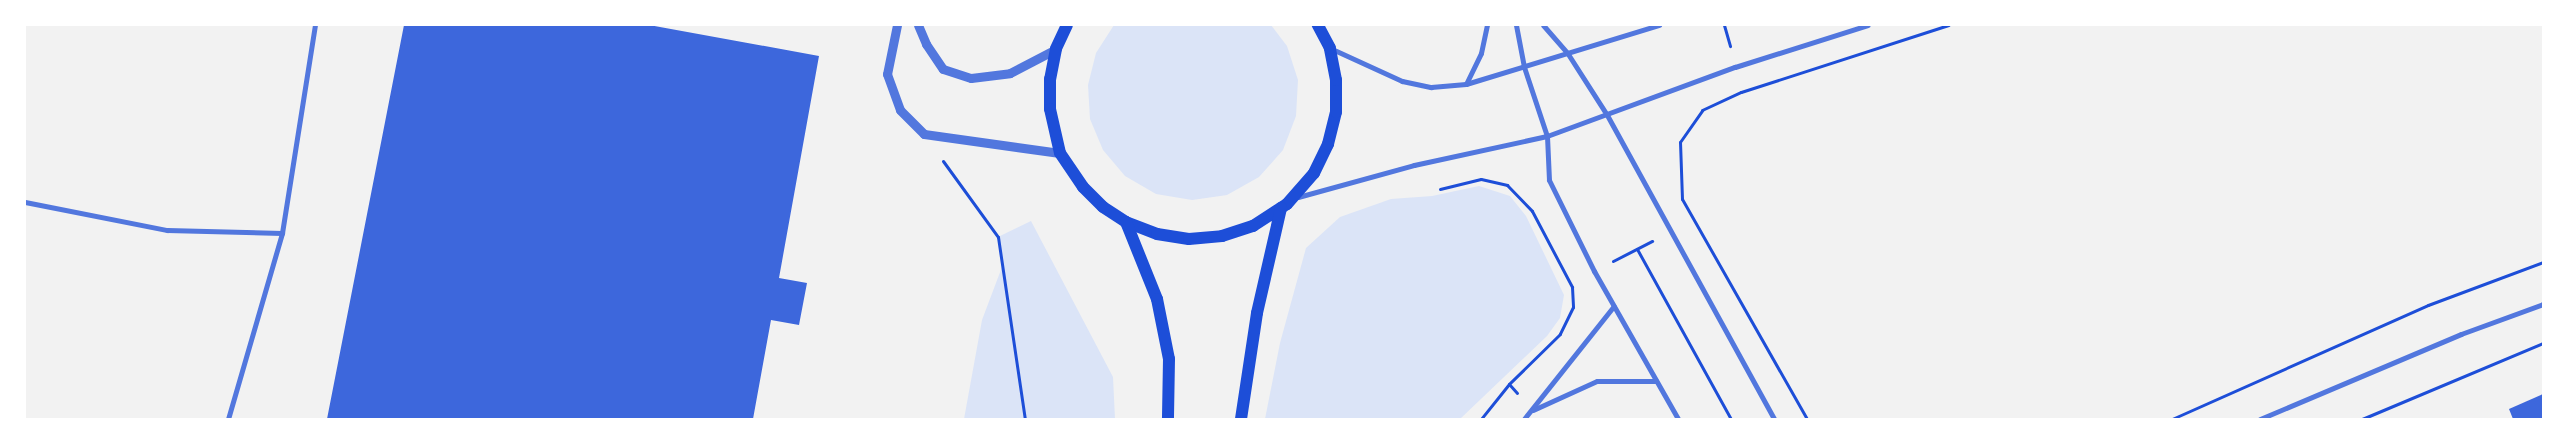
<!DOCTYPE html>
<style>
body{margin:0}
#map{position:relative;width:2568px;height:444px;overflow:hidden;background:#f2f2f2;font-family:"Work Sans",sans-serif}
div>[style]{position:absolute}
[style*='--x']{left:calc(var(--x)*1px);top:calc(var(--y)*1px);width:calc(var(--w)*1px);rotate:calc(var(--a)*1deg)}
.green>*{inset:0;background:#dbe4f7}
.building>*{inset:0;background:#3d67dc}
.path>*{height:3px;margin:-1.5px;padding:0 1.5px;transform-origin:1.5px;border-radius:1.5px;background:#1d4ed8}
.minor>*{height:5px;margin:-2.5px;padding:0 2.5px;transform-origin:2.5px;border-radius:2.5px;background:#5277de}
.tertiary>*{height:9px;margin:-4.5px;padding:0 4.5px;transform-origin:4.5px;border-radius:4.5px;background:#5277de}
.primary>*{height:12px;margin:-6px;padding:0 6px;transform-origin:6px;border-radius:6px;background:#1d4ed8}
span{translate:-50% -50%;white-space:nowrap;text-align:center;line-height:1.15;-webkit-text-stroke:4px #fff;paint-order:stroke}
.frame{position:absolute;inset:0;border:26px solid #fff;pointer-events:none}
</style>
<div id="map">
<div class="green">
<div style="clip-path:polygon(1114px 25px,1271px 25px,1287px 46px,1298px 80px,1296px 116px,1283px 150px,1259px 177px,1227px 195px,1192px 200px,1156px 194px,1125px 176px,1103px 150px,1090px 119px,1088px 85px,1096px 53px)"></div>
<div style="clip-path:polygon(1479px 186px,1510px 196px,1526px 216px,1564px 295px,1560px 318px,1547px 336px,1460px 419px,1265px 419px,1280px 343px,1306px 248px,1340px 217px,1391px 199px,1432px 196px)"></div>
<div style="clip-path:polygon(1031px 221px,1113px 377px,1115px 419px,964px 419px,982px 320px,1002px 267px,998px 237px)"></div>
</div>
<div class="building">
<div style="clip-path:polygon(404px 25px,649px 25px,819px 56px,779px 278px,807px 283px,799px 325px,771px 320px,753px 419px,327px 419px)"></div>
<div style="clip-path:polygon(2543px 394px,2543px 419px,2513px 419px,2509px 409px)"></div>
</div>
<div class="path">
<div style="--x:1724;--y:25;--w:22;--a:74"></div>
<div style="--x:943;--y:161;--w:94;--a:54.1"></div>
<div style="--x:998;--y:237;--w:184;--a:81.6"></div>
<div style="--x:1440;--y:189;--w:42;--a:-13.7"></div>
<div style="--x:1481;--y:179;--w:27;--a:13"></div>
<div style="--x:1507;--y:185;--w:36;--a:46"></div>
<div style="--x:1532;--y:211;--w:86;--a:62.2"></div>
<div style="--x:1572;--y:287;--w:20;--a:87"></div>
<div style="--x:1573;--y:307;--w:30;--a:116"></div>
<div style="--x:1560;--y:334;--w:71;--a:135.6"></div>
<div style="--x:1509;--y:384;--w:45;--a:128.7"></div>
<div style="--x:1637;--y:249;--w:194;--a:61.1"></div>
<div style="--x:1613;--y:261;--w:44;--a:-27.1"></div>
<div style="--x:1509;--y:384;--w:12;--a:48"></div>
<div style="--x:1807;--y:419;--w:253;--a:-119.6"></div>
<div style="--x:1682;--y:199;--w:57;--a:-92"></div>
<div style="--x:1680;--y:142;--w:39;--a:-55"></div>
<div style="--x:1702;--y:110;--w:43;--a:-24.8"></div>
<div style="--x:1741;--y:92;--w:218;--a:-17.9"></div>
<div style="--x:2172;--y:419;--w:280;--a:-24"></div>
<div style="--x:2428;--y:305;--w:123;--a:-20.5"></div>
<div style="--x:2362;--y:419;--w:196;--a:-22.8"></div>
</div>
<div class="minor">
<div style="--x:1516;--y:25;--w:43;--a:79.2"></div>
<div style="--x:1524;--y:67;--w:73;--a:71.6"></div>
<div style="--x:1547;--y:136;--w:44;--a:87.4"></div>
<div style="--x:1549;--y:180;--w:102;--a:63.7"></div>
<div style="--x:1594;--y:271;--w:170;--a:60.4"></div>
<div style="--x:1543;--y:25;--w:38;--a:49"></div>
<div style="--x:1568;--y:54;--w:72;--a:57.4"></div>
<div style="--x:1607;--y:115;--w:347;--a:61.2"></div>
<div style="--x:1332;--y:49;--w:77;--a:24.6"></div>
<div style="--x:1402;--y:81;--w:30;--a:12"></div>
<div style="--x:1431;--y:87;--w:35;--a:-5"></div>
<div style="--x:1466;--y:84;--w:202;--a:-17"></div>
<div style="--x:1466;--y:84;--w:34;--a:-64"></div>
<div style="--x:1481;--y:53;--w:29;--a:-78"></div>
<div style="--x:1298;--y:197;--w:120;--a:-15.4"></div>
<div style="--x:1414;--y:165;--w:136;--a:-12.3"></div>
<div style="--x:1547;--y:136;--w:200;--a:-20.2"></div>
<div style="--x:1735;--y:67;--w:139;--a:-17.5"></div>
<div style="--x:25;--y:202;--w:145;--a:11.2"></div>
<div style="--x:167;--y:230;--w:115;--a:1.5"></div>
<div style="--x:1533;--y:410;--w:70;--a:-24.4"></div>
<div style="--x:1597;--y:381;--w:59;--a:0"></div>
<div style="--x:228;--y:419;--w:194;--a:-73.8"></div>
<div style="--x:282;--y:233;--w:211;--a:-81"></div>
<div style="--x:1524;--y:419;--w:144;--a:-51.5"></div>
<div style="--x:2260;--y:419;--w:218;--a:-22.9"></div>
<div style="--x:2461;--y:334;--w:87;--a:-20.1"></div>
</div>
<div class="tertiary">
<div style="--x:897;--y:25;--w:50;--a:101.5"></div>
<div style="--x:887;--y:74;--w:38;--a:70"></div>
<div style="--x:900;--y:110;--w:34;--a:45"></div>
<div style="--x:924;--y:134;--w:137;--a:8"></div>
<div style="--x:918;--y:25;--w:21;--a:67"></div>
<div style="--x:926;--y:44;--w:30;--a:56"></div>
<div style="--x:943;--y:69;--w:29;--a:18"></div>
<div style="--x:971;--y:78;--w:39;--a:-7"></div>
<div style="--x:1010;--y:73;--w:52;--a:-27.6"></div>
</div>
<div class="primary">
<div style="--x:1067;--y:25;--w:26;--a:115"></div>
<div style="--x:1056;--y:49;--w:31;--a:101"></div>
<div style="--x:1050;--y:79;--w:30;--a:90"></div>
<div style="--x:1050;--y:109;--w:45;--a:77.2"></div>
<div style="--x:1060;--y:153;--w:41;--a:55.9"></div>
<div style="--x:1083;--y:187;--w:28;--a:45"></div>
<div style="--x:1103;--y:207;--w:27;--a:33"></div>
<div style="--x:1126;--y:222;--w:33;--a:21"></div>
<div style="--x:1157;--y:234;--w:32;--a:9"></div>
<div style="--x:1189;--y:239;--w:33;--a:-5"></div>
<div style="--x:1222;--y:236;--w:33;--a:-18"></div>
<div style="--x:1253;--y:226;--w:40;--a:-32.9"></div>
<div style="--x:1287;--y:204;--w:41;--a:-48.9"></div>
<div style="--x:1314;--y:173;--w:32;--a:-64"></div>
<div style="--x:1328;--y:144;--w:33;--a:-76"></div>
<div style="--x:1336;--y:112;--w:32;--a:-90"></div>
<div style="--x:1336;--y:80;--w:33;--a:-101"></div>
<div style="--x:1330;--y:48;--w:26;--a:-118"></div>
<div style="--x:1126;--y:222;--w:83;--a:68.1"></div>
<div style="--x:1157;--y:299;--w:61;--a:78.7"></div>
<div style="--x:1169;--y:359;--w:60;--a:91"></div>
<div style="--x:1241;--y:419;--w:107;--a:-81.4"></div>
<div style="--x:1257;--y:313;--w:108;--a:-77.1"></div>
</div>
<div class="frame"></div>
</div>
